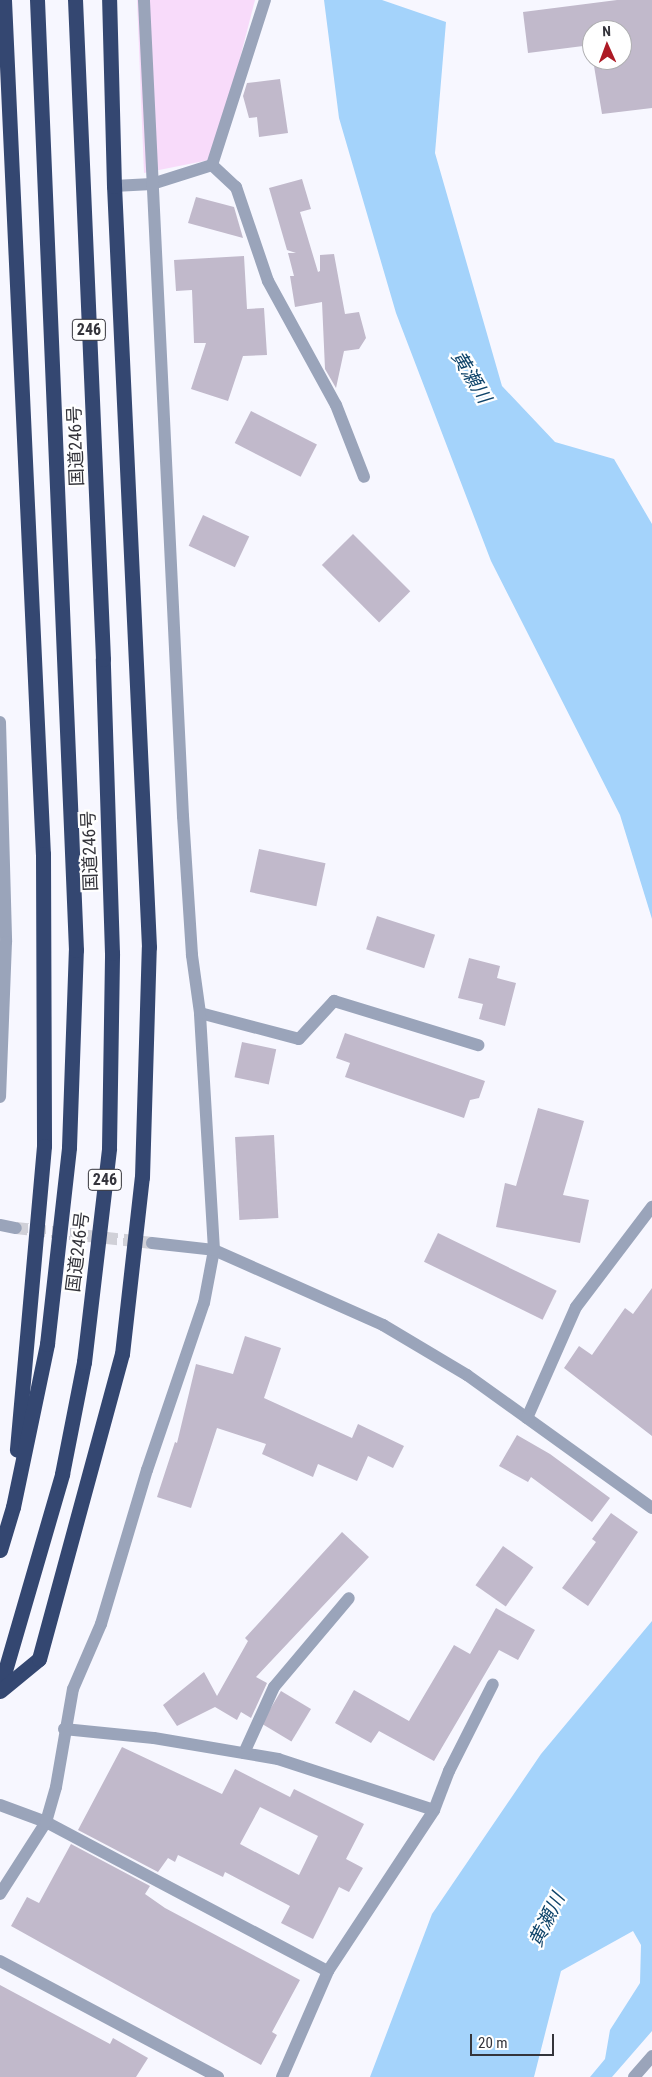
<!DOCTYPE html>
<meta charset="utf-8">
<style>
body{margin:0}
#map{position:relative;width:652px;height:2077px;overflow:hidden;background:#f7f7ff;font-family:"Roboto Condensed","Noto Sans JP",sans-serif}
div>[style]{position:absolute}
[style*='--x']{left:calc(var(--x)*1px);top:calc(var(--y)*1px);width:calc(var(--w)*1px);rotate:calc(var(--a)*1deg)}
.green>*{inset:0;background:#f8dbfa}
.water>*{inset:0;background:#a4d3fb}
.building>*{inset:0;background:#c1b9cb;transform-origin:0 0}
.street-tunnel>*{height:12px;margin-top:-6px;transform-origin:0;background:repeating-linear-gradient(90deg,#d0d0d8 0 12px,transparent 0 18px)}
.street>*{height:12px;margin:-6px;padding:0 6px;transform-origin:6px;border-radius:6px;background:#9aa4ba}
.highway>*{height:15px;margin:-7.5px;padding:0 7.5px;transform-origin:7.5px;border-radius:7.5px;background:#344771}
span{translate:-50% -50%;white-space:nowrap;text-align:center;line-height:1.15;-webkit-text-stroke:4.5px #fff;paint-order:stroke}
.shield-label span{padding:1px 4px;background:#fff;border:1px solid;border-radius:4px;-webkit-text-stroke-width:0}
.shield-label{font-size:16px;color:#34343b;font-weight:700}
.street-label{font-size:18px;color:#34343b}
.water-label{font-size:19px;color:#0f446a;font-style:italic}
.north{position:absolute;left:582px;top:20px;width:50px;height:50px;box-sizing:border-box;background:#fff;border:1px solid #aeaeb1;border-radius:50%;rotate:358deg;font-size:14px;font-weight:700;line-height:20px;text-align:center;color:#34343b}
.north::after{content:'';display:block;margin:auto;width:18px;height:22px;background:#ad1a25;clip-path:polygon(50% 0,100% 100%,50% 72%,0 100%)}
.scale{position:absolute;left:470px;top:2034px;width:84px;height:22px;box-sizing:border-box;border:2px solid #34343b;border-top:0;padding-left:6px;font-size:15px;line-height:18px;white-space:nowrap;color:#34343b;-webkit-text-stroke:4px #fff;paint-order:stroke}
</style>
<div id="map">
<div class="green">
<div style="clip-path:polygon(137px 0,255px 0,214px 159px,144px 173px)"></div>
</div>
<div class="water">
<div style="clip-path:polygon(324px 0,382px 0,446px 22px,435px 153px,502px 386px,555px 442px,614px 459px,652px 524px,652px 919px,620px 815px,491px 561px,396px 313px,339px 118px)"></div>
<div style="clip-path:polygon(652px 1621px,652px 2031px,612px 2077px,590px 2077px,605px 2059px,610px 2030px,640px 1983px,641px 1945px,633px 1931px,561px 1971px,534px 2077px,370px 2077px,432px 1914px,541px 1754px)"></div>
</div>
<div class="building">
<div style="clip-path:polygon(617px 0,652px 0,652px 108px,602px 114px,593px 60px,622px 60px,622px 30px,592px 30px,592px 54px,591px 45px,528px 53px,523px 12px)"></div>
<div style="clip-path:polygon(280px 79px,288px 133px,259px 137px,257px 117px,249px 118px,243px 96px,247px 83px)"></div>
<div style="clip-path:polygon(302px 179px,311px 209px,300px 212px,318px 272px,320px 271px,320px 255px,334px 254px,345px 314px,359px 312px,366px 338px,359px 349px,344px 351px,336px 388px,325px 369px,322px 302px,295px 307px,290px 276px,294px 276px,288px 253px,296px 253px,287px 250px,269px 188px)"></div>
<div style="clip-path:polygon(196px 197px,234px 207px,243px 238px,188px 223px)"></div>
<div style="clip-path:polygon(244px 256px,247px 309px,264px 308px,267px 355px,243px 356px,228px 401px,191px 389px,206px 343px,194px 343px,192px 290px,176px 291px,174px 260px)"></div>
<div style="left:251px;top:411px;width:74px;height:36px;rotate:27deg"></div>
<div style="left:203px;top:515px;width:51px;height:34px;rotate:25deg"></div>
<div style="left:353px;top:534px;width:81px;height:44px;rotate:45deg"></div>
<div style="left:259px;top:849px;width:68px;height:44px;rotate:12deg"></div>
<div style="left:377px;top:916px;width:61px;height:35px;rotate:18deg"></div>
<div style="clip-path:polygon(469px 958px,500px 966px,497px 978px,516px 983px,505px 1026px,479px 1019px,483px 1004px,458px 998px)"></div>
<div style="clip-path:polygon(345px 1033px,485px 1081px,479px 1098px,470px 1100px,464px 1118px,345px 1077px,350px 1063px,336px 1058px)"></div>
<div style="left:242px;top:1042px;width:35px;height:36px;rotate:12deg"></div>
<div style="clip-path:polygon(538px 1108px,584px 1121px,563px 1195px,589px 1200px,580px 1243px,496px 1227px,505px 1183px,516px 1186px)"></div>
<div style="left:274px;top:1135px;width:83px;height:39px;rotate:87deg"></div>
<div style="left:438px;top:1233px;width:132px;height:32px;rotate:26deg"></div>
<div style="clip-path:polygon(652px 1288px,652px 1436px,564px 1368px,579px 1346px,592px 1355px,625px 1308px,633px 1314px)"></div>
<div style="clip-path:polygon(245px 1336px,281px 1348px,264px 1398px,352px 1438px,358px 1424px,404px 1446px,393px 1468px,368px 1456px,357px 1481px,318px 1464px,313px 1477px,262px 1454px,266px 1444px,217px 1428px,191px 1508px,157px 1497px,175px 1442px,177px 1443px,196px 1364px,233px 1374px)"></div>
<div style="clip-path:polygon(517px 1435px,550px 1454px,610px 1498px,592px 1522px,531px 1477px,528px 1482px,499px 1466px)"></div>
<div style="clip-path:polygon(611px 1513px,638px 1532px,588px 1606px,562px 1588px,596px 1542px,592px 1539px)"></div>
<div style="clip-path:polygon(342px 1532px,369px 1557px,256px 1677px,267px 1683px,251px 1718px,241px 1712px,237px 1720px,215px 1707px,177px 1726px,163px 1705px,204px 1672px,217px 1696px,248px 1641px,245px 1638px)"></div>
<div style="left:503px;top:1546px;width:37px;height:48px;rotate:35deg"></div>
<div style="clip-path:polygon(496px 1608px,535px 1630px,518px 1660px,499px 1650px,434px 1761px,379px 1731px,371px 1743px,335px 1723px,354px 1690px,409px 1721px,454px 1645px,470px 1654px)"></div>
<div style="left:281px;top:1691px;width:35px;height:38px;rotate:31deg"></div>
<div style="clip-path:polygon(evenodd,122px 1747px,222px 1794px,235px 1769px,290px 1797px,294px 1789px,364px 1824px,346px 1859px,363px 1868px,349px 1892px,339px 1887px,313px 1939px,281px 1923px,290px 1906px,225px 1872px,223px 1877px,178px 1855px,175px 1862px,168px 1858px,158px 1872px,78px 1830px,122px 1747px,260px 1807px,318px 1836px,299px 1875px,240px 1844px,260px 1807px)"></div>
<div style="clip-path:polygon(71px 1844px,150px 1886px,145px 1894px,165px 1908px,300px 1980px,272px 2032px,277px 2035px,261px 2065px,11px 1926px,27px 1897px,39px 1903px)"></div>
<div style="clip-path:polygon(0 1985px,110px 2044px,113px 2038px,148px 2058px,136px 2077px,0 2077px)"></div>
</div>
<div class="street-tunnel">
<div style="--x:16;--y:1228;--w:137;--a:6.3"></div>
</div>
<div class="street">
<div style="--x:212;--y:165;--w:33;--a:43"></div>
<div style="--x:236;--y:187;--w:99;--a:71.2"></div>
<div style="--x:268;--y:281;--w:141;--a:61.3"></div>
<div style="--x:336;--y:405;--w:77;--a:68.7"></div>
<div style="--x:114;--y:186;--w:38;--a:-3"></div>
<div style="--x:152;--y:184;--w:63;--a:-17.6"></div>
<div style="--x:212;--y:165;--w:173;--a:-72.2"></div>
<div style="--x:0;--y:722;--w:220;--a:88.4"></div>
<div style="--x:6;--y:942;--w:155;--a:92.2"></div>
<div style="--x:200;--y:1013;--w:102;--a:14.7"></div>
<div style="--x:299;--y:1039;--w:52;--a:-47.4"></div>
<div style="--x:334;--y:1001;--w:151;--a:17"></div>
<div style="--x:0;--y:1225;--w:16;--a:11"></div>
<div style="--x:152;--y:1243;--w:62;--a:6.4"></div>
<div style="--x:214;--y:1250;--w:185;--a:23.9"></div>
<div style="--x:383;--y:1325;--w:98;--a:30.8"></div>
<div style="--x:467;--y:1375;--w:228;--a:35.7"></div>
<div style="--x:527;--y:1418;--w:121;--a:-66.2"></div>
<div style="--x:576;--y:1307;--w:126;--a:-52.8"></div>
<div style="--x:64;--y:1729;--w:90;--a:5.7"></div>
<div style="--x:154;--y:1738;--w:126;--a:9.6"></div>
<div style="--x:278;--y:1759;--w:164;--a:18.1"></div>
<div style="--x:244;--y:1753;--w:72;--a:-65.6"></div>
<div style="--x:274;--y:1687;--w:116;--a:-49.9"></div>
<div style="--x:0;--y:1805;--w:49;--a:20.3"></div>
<div style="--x:46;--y:1822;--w:319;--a:27.9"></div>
<div style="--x:0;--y:1894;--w:85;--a:-57.4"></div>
<div style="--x:46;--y:1822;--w:36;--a:-74"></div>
<div style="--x:56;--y:1787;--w:99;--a:-80.2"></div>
<div style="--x:73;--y:1689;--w:71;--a:-66.7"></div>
<div style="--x:101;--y:1624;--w:161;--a:-73.4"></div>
<div style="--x:147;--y:1470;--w:176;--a:-71.2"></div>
<div style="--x:204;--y:1303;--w:54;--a:-79.3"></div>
<div style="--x:214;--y:1250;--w:237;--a:-93.4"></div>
<div style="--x:200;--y:1013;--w:59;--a:-97.9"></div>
<div style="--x:192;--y:955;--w:139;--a:-93.7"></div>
<div style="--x:183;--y:816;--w:817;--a:-92.74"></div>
<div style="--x:0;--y:1961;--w:247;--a:28"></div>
<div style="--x:282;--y:2077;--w:116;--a:-66.5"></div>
<div style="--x:328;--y:1971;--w:193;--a:-56.6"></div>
<div style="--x:434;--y:1810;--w:42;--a:-69"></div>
<div style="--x:449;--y:1771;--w:97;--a:-63.2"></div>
<div style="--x:634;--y:2077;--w:28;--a:-49"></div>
</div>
<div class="highway">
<div style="--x:4;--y:0;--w:855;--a:87.39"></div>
<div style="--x:43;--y:854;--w:292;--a:89.8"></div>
<div style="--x:44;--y:1146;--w:305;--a:95.1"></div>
<div style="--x:0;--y:1550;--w:45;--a:-73.2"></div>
<div style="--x:13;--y:1507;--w:167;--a:-78.2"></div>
<div style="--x:47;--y:1344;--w:198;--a:-83.6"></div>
<div style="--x:69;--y:1147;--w:197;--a:-88"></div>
<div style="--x:76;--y:950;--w:951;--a:-92.35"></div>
<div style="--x:0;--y:1688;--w:223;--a:-73.8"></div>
<div style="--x:62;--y:1474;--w:114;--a:-78.9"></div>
<div style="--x:84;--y:1362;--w:215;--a:-83.3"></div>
<div style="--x:109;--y:1148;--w:195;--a:-89.1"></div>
<div style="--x:112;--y:953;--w:294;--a:-91.8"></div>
<div style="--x:103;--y:659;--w:660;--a:-92.43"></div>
<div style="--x:0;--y:1691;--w:50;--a:-39.4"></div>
<div style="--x:39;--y:1659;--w:316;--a:-74.8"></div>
<div style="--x:122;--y:1354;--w:178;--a:-83.6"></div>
<div style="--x:142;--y:1177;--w:230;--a:-88.3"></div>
<div style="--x:149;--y:947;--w:762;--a:-92.63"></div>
<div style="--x:114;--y:186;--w:186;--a:-91.5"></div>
</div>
<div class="shield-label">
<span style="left:89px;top:330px">246</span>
<span style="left:105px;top:1180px">246</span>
</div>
<div class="street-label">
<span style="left:76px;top:446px;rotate:-92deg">国道246号</span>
<span style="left:90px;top:851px;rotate:-92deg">国道246号</span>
<span style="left:78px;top:1252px;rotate:-83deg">国道246号</span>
</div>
<div class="water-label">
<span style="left:471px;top:377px;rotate:59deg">黄瀬川</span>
<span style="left:547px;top:1920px;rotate:-64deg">黄瀬川</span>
</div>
<div class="north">N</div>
<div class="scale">20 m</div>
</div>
